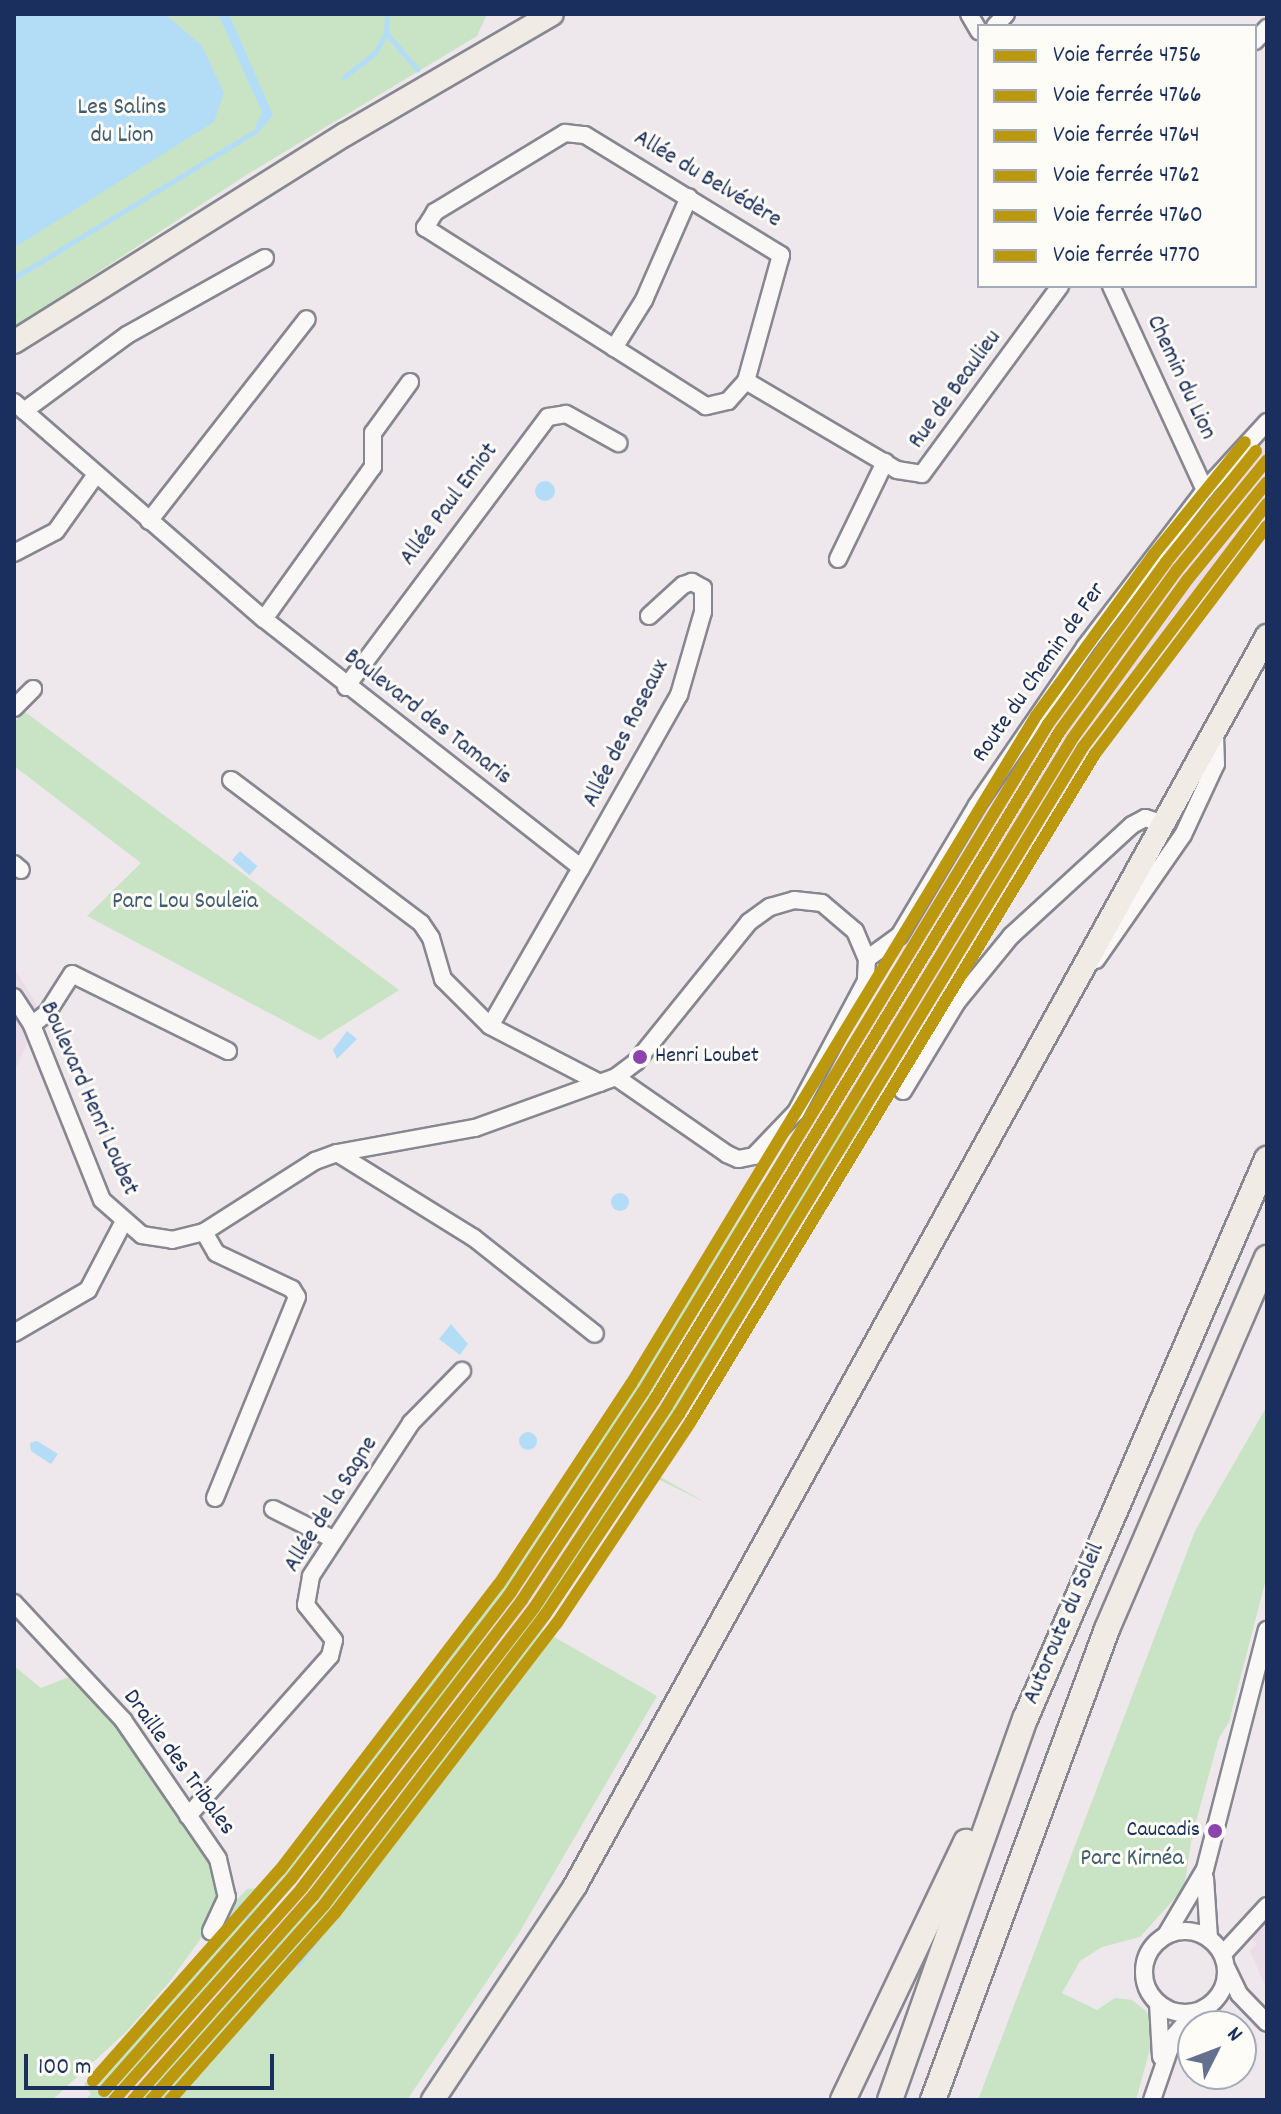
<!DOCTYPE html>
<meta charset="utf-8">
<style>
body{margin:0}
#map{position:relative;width:1281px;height:2114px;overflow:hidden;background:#eee7eb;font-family:Dekko,sans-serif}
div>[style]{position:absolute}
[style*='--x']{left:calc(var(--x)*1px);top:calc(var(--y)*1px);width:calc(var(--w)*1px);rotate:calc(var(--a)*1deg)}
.built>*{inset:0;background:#ebdde8}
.green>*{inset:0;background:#c9e4c4}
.water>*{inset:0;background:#b3ddf7;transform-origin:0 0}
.round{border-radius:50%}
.stream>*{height:5px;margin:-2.5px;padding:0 2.5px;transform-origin:2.5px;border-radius:2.5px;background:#b3ddf7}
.roads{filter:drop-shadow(2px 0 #868791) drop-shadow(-2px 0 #868791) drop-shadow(0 2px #868791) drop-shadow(0 -2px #868791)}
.minor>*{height:16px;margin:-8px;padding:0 8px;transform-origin:8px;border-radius:8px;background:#f9f8f7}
.minor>.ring{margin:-8px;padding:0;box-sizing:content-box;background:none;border:16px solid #f9f8f7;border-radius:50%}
.major>*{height:22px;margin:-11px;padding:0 11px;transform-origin:11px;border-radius:11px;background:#f1ebe5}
.highway>*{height:24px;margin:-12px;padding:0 12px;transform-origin:12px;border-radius:12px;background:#f1ebe5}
.rail-1>*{height:12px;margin:-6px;padding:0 6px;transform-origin:6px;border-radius:6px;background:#bc980e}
.rail-2>*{height:12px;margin:-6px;padding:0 6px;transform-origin:6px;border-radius:6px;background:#bc980e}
.rail-3>*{height:12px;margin:-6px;padding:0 6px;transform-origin:6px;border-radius:6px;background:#bc980e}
.rail-4>*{height:12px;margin:-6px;padding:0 6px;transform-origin:6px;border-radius:6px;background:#bc980e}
.rail-5>*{height:12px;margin:-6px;padding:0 6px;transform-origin:6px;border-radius:6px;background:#bc980e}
.rail-6>*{height:12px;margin:-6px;padding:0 6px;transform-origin:6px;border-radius:6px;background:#bc980e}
.dots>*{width:22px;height:22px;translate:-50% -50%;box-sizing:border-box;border:4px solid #fdfcf7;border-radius:50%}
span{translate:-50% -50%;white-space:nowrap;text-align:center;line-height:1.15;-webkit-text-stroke:6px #fdfcf7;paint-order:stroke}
.bus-label{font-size:22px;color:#1b2f5e}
.left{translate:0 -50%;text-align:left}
.right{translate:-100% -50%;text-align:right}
.park-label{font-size:24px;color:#3f5c70}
.street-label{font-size:24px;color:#1b2f5e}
.frame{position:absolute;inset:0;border:16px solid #1b2f5e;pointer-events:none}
.legend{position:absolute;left:977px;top:24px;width:280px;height:264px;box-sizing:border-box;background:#fdfcf7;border:2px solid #a3aaba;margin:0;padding:10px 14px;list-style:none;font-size:24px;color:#1b2f5e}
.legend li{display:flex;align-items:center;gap:16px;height:40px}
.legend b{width:40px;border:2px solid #a3aaba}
.north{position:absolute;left:1177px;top:2010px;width:80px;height:80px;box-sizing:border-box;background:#fdfcf7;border:2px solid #a3aaba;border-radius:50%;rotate:48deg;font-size:22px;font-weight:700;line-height:32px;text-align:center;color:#1b2f5e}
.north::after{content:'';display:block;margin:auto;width:28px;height:36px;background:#656f8f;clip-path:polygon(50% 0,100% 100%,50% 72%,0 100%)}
.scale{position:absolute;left:24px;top:2054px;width:250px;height:36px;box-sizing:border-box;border:4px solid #1b2f5e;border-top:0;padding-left:10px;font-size:24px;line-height:28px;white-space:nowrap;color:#1b2f5e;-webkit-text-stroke:6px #fdfcf7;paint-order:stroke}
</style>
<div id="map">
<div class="built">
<div style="clip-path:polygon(1267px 433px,1267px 505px,1125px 684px,777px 1231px,638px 1462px,507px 1654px,370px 1834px,141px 2100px,105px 2100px,279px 1906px,383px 1776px,546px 1551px,635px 1420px,744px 1239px,780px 1176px,779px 1164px,898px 976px,900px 959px,894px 956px,952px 856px,1175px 540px)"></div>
<div style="clip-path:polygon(14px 968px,42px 1012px,14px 1072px)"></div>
<div style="clip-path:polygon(1267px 1920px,1267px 1990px,1250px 1951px,1257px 1943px,1251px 1937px)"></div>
</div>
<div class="green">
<div style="clip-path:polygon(14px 14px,487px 14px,477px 36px,251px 172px,14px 327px)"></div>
<div style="clip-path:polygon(25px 712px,215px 853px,399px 990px,320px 1040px,87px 916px,141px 863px,14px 766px,14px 722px)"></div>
<div style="clip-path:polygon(855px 1093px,873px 1102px,870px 1113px,844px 1155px,833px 1149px,783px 1233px,746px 1312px,650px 1471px,708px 1504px,652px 1476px,638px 1485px,542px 1630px,657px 1696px,519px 1933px,407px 2100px,141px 2100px,370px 1834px,507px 1654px,699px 1364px)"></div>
<div style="clip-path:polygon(762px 1182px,772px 1189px,635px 1420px,466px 1665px,219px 1978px,105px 2100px,85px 2100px,91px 2094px,84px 2084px,187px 1977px,230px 1907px,247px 1889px,258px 1888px,526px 1555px,590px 1458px,592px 1438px,675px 1322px)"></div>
<div style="clip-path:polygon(1267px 1406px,1267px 1575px,1229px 1722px,1219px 1738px,1192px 1836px,1184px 1888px,1140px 1937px,1102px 1947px,1080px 1961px,1062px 1993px,1097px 2010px,1115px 1998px,1132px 2000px,1146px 2011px,1153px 2025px,1151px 2045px,1136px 2100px,978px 2100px,1195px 1531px)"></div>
<div style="clip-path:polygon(14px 1666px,41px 1688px,69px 1677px,107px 1713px,201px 1851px,208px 1854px,222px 1886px,211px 1924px,171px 1980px,127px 2031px,52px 2100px,14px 2100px)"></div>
</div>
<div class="water">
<div style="clip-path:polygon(14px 14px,165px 14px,202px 46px,224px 93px,214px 122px,14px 248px)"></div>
<div style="clip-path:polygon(218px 14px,229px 14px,273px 115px,258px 133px,255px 127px,262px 112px)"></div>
<div class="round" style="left:535px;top:481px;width:20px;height:20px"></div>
<div style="left:240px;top:851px;width:23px;height:12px;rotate:41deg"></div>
<div style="clip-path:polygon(347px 1031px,357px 1039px,337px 1059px,333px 1050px)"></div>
<div class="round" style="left:611px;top:1193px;width:18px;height:18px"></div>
<div style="clip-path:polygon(451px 1324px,468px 1344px,460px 1355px,439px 1339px)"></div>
<div class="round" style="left:519px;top:1432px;width:18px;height:18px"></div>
<div style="clip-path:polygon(37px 1441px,58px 1454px,51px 1464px,31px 1451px,30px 1443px)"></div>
</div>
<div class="stream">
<div style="--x:387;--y:14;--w:19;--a:93"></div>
<div style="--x:386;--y:33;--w:48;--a:49.3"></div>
<div style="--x:344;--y:77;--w:39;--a:-38"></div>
<div style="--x:375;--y:53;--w:23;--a:-61"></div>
<div style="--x:14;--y:278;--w:283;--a:-31.3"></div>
<div style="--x:240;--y:1905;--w:30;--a:57"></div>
<div style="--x:276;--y:1948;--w:27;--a:36"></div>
<div style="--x:298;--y:1964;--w:292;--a:-53.4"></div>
<div style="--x:169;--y:2100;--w:184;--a:-48.5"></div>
</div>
<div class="roads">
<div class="minor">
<div style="--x:969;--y:14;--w:20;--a:60"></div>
<div style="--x:995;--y:26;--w:16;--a:-47"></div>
<div style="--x:1255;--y:41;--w:18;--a:-47"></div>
<div style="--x:565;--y:133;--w:20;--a:6"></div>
<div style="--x:585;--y:135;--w:230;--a:31.5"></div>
<div style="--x:781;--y:255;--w:131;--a:105.5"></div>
<div style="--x:746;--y:381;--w:27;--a:132"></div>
<div style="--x:728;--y:401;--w:23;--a:167"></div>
<div style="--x:706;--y:406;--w:333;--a:-147.6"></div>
<div style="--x:425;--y:228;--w:19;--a:-58"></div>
<div style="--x:435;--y:212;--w:152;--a:-31.3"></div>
<div style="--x:1111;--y:286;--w:225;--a:65.3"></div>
<div style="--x:614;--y:348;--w:57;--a:-58"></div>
<div style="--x:644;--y:300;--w:112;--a:-66.4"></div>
<div style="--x:746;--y:381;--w:175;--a:30.5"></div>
<div style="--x:897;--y:470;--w:25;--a:9"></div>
<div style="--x:922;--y:474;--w:233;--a:-53.7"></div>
<div style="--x:14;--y:402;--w:331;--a:41"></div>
<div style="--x:264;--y:619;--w:403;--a:38.1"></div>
<div style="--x:581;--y:868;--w:182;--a:119.9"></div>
<div style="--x:490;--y:1026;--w:124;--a:27.4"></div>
<div style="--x:24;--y:411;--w:128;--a:-36.4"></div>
<div style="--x:127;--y:335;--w:158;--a:-29.2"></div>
<div style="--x:149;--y:521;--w:256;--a:-52"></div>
<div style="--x:14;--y:553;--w:47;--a:-27.6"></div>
<div style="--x:56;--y:531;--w:67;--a:-54.7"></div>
<div style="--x:838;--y:559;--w:108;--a:-64.1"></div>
<div style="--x:264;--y:619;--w:187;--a:-54.4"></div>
<div style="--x:373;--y:467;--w:34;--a:-90"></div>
<div style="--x:373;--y:433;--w:63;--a:-54"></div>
<div style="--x:346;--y:687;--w:337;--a:-53.2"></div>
<div style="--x:548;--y:417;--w:18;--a:-9"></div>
<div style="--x:566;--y:414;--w:60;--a:29.1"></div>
<div style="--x:14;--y:708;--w:27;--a:-45"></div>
<div style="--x:231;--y:780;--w:238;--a:37"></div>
<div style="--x:421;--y:923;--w:18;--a:56"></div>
<div style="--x:431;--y:938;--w:43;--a:73.7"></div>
<div style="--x:443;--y:979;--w:66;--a:45"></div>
<div style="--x:14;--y:864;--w:9;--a:41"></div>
<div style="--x:581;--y:868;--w:199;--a:-60.5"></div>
<div style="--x:679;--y:695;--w:86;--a:-73.9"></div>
<div style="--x:703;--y:612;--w:24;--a:-90"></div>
<div style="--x:703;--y:588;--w:13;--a:-151"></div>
<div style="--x:692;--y:582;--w:9;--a:162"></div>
<div style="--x:683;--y:585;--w:46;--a:137.6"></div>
<div style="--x:867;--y:959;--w:39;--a:-36"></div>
<div style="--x:899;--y:936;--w:152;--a:-59.2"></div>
<div style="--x:977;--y:805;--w:191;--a:-55.6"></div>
<div style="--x:1085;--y:647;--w:198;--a:-52.6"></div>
<div style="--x:1205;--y:490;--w:92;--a:-47.6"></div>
<div style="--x:1096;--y:960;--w:152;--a:-55.2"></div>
<div style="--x:1183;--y:835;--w:78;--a:-65.1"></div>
<div style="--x:1216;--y:764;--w:34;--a:-92"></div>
<div style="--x:14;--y:997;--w:33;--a:57"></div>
<div style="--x:32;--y:1025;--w:188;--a:68.2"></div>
<div style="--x:102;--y:1200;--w:53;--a:41.2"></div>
<div style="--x:142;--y:1235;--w:30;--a:9"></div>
<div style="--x:172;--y:1240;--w:33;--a:-14"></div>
<div style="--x:204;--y:1232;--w:132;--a:-32.6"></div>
<div style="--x:315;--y:1161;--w:23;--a:-20"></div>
<div style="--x:337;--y:1153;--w:140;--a:-10.3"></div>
<div style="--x:475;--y:1128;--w:150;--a:-19.9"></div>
<div style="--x:616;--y:1077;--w:25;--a:-37"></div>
<div style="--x:636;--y:1062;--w:180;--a:-51.1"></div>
<div style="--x:749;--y:922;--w:26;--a:-36"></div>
<div style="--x:770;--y:907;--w:25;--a:-16"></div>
<div style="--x:794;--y:900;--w:28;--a:6"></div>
<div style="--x:822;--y:903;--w:43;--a:40.3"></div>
<div style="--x:855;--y:931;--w:30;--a:67"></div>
<div style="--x:867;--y:959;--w:22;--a:93"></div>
<div style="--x:866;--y:981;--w:149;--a:118.1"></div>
<div style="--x:796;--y:1112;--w:61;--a:133.7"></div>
<div style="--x:754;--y:1156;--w:16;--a:169"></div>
<div style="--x:738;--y:1159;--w:12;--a:-156"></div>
<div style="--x:727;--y:1154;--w:135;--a:-145.3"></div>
<div style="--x:32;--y:1025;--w:19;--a:-39"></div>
<div style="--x:47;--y:1013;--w:46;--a:-57.3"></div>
<div style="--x:72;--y:974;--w:174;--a:26.3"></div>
<div style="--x:903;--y:1091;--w:104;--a:-58.8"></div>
<div style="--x:957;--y:1002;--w:85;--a:-50.7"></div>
<div style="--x:1011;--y:936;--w:164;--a:-42.5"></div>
<div style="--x:1132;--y:825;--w:15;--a:-28"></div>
<div style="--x:1145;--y:818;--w:17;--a:17"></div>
<div style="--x:337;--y:1153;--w:161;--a:31.8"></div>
<div style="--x:474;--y:1238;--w:154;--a:38.4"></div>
<div style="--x:204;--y:1232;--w:24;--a:60"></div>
<div style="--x:216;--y:1253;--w:84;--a:25.3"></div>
<div style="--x:292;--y:1289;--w:9;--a:58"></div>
<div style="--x:297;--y:1297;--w:217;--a:112.2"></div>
<div style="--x:14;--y:1333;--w:86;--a:-30.2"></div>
<div style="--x:88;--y:1290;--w:76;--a:-62.4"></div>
<div style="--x:273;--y:1509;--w:67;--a:26.6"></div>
<div style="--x:14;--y:1603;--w:160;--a:47"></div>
<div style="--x:123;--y:1720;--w:168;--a:55.6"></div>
<div style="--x:218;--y:1859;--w:39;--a:77"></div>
<div style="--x:227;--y:1897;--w:38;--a:115"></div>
<div style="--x:188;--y:1816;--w:214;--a:-48.4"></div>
<div style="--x:330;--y:1656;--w:16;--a:-76"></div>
<div style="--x:334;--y:1640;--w:45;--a:-128.7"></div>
<div style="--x:306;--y:1605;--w:29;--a:-80"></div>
<div style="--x:311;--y:1576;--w:183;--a:-56.8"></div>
<div style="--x:411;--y:1423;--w:73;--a:-45.6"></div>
<div style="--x:1205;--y:1878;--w:60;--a:86.2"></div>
<div class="ring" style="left:1144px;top:1931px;width:66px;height:66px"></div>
<div style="--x:1166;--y:1935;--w:77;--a:-59.4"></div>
<div style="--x:1205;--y:1869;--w:247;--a:-75.5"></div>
<div style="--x:1223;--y:1954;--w:65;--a:-47.5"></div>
<div style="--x:1227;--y:1969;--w:28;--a:64"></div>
<div style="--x:1239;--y:1994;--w:40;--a:46"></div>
<div style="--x:1158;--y:2003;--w:54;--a:86.8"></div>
<div style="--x:1152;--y:2100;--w:68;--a:-71"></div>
<div style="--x:1174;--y:2036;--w:30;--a:-49"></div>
</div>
<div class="major">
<div style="--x:14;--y:342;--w:392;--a:-32.1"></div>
<div style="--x:346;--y:134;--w:238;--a:-30.2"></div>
<div style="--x:433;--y:2100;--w:257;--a:-56.4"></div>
<div style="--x:575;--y:1886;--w:1429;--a:-61.03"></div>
</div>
<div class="highway">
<div style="--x:843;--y:2100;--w:286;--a:-64.5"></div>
<div style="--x:890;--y:2100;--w:406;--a:-70.5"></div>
<div style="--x:1026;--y:1717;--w:608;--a:-66.64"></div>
<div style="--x:933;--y:2100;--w:502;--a:-69.72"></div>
<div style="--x:1107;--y:1629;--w:404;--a:-66.7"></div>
</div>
</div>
<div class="rail-1">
<div style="--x:114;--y:2100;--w:283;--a:-48.4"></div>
<div style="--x:302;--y:1888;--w:362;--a:-52.6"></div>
<div style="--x:522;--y:1600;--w:241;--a:-56.5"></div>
<div style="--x:655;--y:1399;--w:781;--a:-58.77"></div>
<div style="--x:1060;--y:731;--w:199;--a:-54"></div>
<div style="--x:1177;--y:570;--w:142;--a:-50.7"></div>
</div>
<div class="rail-2">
<div style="--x:133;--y:2100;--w:272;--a:-48.6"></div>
<div style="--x:313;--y:1896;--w:363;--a:-52.5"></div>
<div style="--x:534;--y:1608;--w:242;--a:-56.6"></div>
<div style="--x:667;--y:1406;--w:780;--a:-58.73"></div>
<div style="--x:1072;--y:739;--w:198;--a:-54.1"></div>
<div style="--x:1188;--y:579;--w:125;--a:-50.8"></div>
</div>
<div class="rail-3">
<div style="--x:104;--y:2091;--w:283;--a:-48.6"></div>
<div style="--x:291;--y:1879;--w:362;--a:-52.5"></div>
<div style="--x:511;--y:1592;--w:240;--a:-56.6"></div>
<div style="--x:643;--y:1392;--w:781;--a:-58.77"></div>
<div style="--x:1048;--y:724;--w:200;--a:-53.9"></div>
<div style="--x:1166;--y:562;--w:143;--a:-51"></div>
</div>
<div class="rail-4">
<div style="--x:151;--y:2100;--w:261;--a:-48.4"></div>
<div style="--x:324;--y:1905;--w:365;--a:-52.7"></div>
<div style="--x:545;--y:1615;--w:242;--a:-56.3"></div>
<div style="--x:679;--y:1414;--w:780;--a:-58.8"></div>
<div style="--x:1083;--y:747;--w:305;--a:-52.9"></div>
</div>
<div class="rail-5">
<div style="--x:93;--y:2081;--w:282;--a:-48.5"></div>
<div style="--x:280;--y:1870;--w:360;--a:-52.6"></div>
<div style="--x:499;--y:1584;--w:240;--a:-56.6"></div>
<div style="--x:631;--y:1384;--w:781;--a:-58.77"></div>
<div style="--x:1036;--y:716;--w:200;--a:-53.9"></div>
<div style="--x:1154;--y:554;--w:144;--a:-50.9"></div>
</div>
<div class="rail-6">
<div style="--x:170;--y:2100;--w:249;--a:-48.6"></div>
<div style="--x:335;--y:1913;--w:365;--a:-52.6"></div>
<div style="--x:557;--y:1623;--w:242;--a:-56.4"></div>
<div style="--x:691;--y:1421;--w:780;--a:-58.8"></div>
<div style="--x:1095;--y:754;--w:286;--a:-53"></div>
</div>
<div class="dots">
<div style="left:640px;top:1057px;background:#8e44ad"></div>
<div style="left:1215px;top:1831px;background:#8e44ad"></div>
</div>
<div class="bus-label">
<span class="left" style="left:655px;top:1057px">Henri Loubet</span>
<span class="right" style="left:1200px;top:1831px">Caucadis</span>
</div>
<div class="park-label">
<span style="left:122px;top:123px">Les Salins<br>du Lion</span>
<span style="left:185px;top:903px">Parc Lou Souleïa</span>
<span style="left:1132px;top:1860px">Parc Kirnéa</span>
</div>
<div class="street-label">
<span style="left:707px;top:180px;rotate:31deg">Allée du Belvédère</span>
<span style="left:1180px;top:378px;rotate:65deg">Chemin du Lion</span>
<span style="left:956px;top:390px;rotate:-54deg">Rue de Beaulieu</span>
<span style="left:450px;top:505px;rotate:-53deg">Allée Paul Emiot</span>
<span style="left:1040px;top:673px;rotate:-55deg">Route du Chemin de Fer</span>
<span style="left:427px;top:718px;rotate:38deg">Boulevard des Tamaris</span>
<span style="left:627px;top:734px;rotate:-63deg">Allée des Roseaux</span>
<span style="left:88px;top:1099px;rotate:66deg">Boulevard Henri Loubet</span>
<span style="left:332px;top:1505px;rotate:-58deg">Allée de la Sagne</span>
<span style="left:1065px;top:1624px;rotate:-67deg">Autoroute du Soleil</span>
<span style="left:178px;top:1763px;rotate:54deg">Draille des Tribales</span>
</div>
<div class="frame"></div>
<ul class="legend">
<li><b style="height:10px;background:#bc980e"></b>Voie ferrée 4756</li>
<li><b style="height:10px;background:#bc980e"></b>Voie ferrée 4766</li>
<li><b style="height:10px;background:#bc980e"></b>Voie ferrée 4764</li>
<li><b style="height:10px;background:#bc980e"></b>Voie ferrée 4762</li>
<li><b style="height:10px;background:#bc980e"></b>Voie ferrée 4760</li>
<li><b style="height:10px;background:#bc980e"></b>Voie ferrée 4770</li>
</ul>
<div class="north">N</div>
<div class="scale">100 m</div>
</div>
